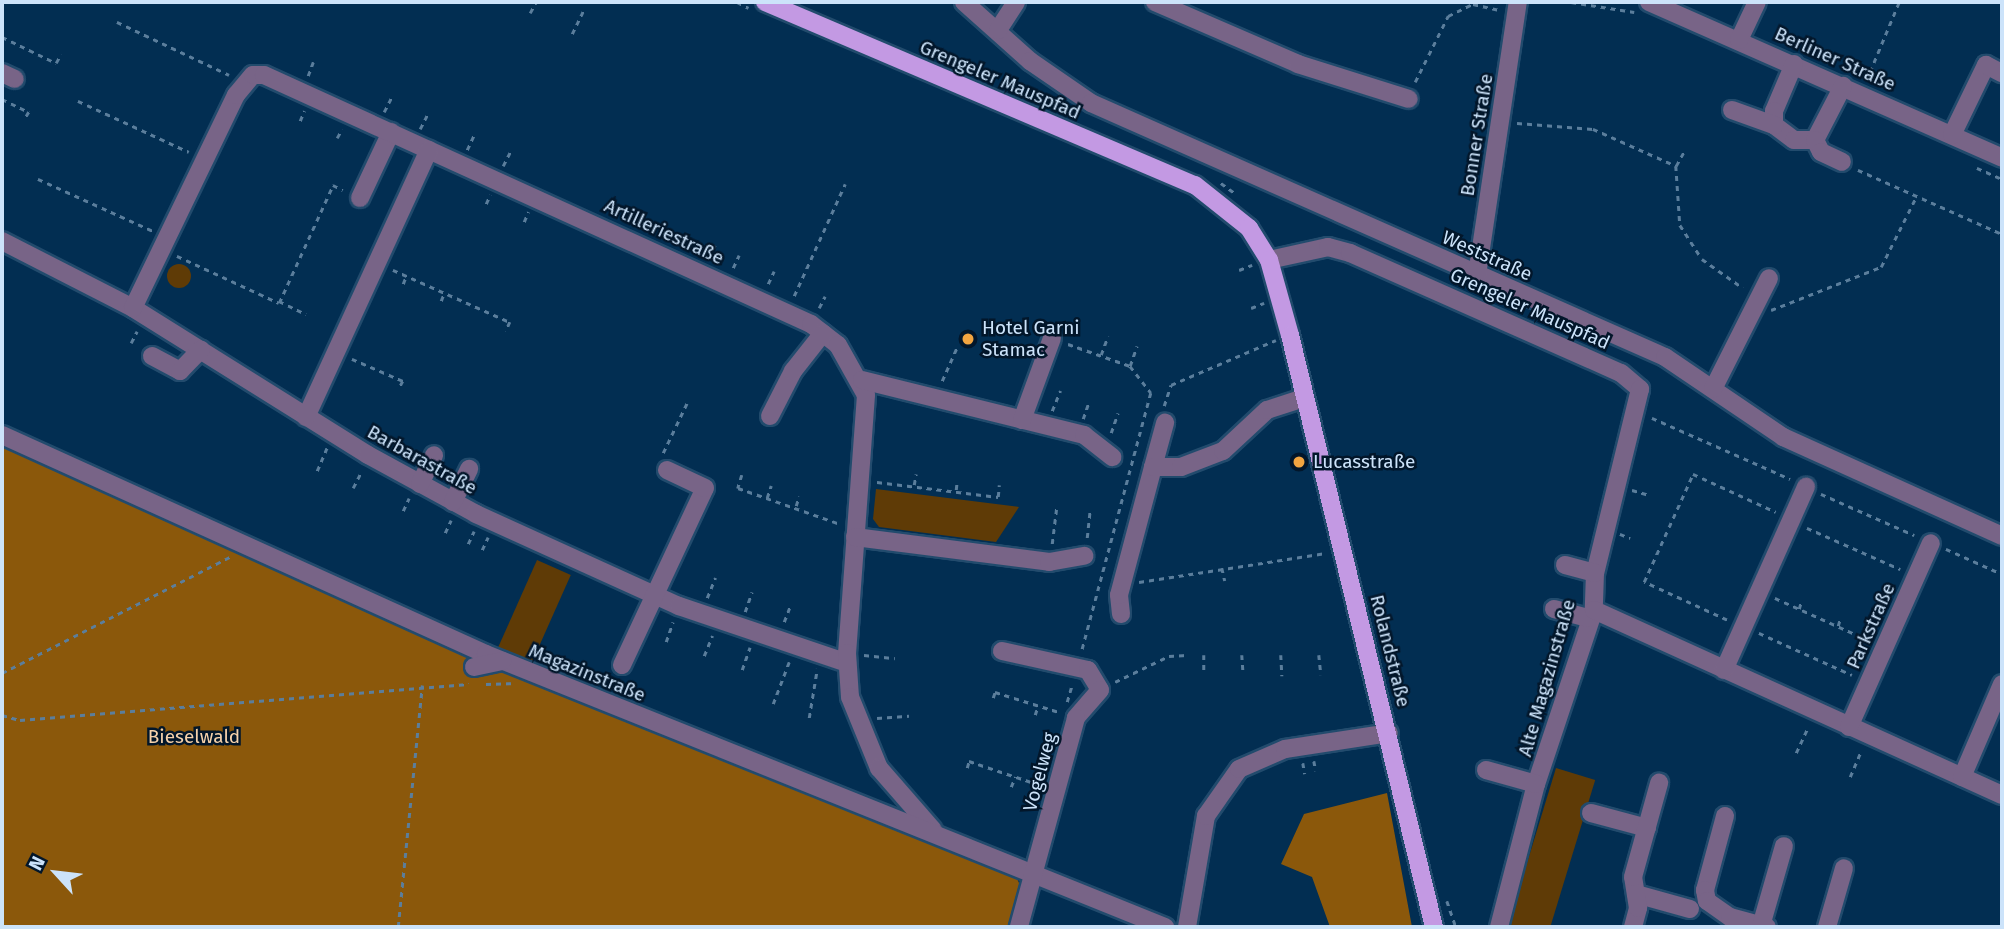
<!DOCTYPE html>
<meta charset="utf-8">
<style>
body{margin:0}
#map{position:relative;width:2004px;height:929px;overflow:hidden;background:#022e52;font-family:"Fira Sans",sans-serif}
div>[style]{position:absolute}
[style*='--x']{left:calc(var(--x)*1px);top:calc(var(--y)*1px);width:calc(var(--w)*1px);rotate:calc(var(--a)*1deg)}
.green>*{inset:0;background:#5f3b06;transform-origin:0 0}
.round{border-radius:50%}
.forest>*{inset:0;background:#8b580b}
.path>*{height:2.5px;margin-top:-1.25px;transform-origin:0;background:repeating-linear-gradient(90deg,#5b7e9c 0 5px,transparent 0 10px)}
.roads{filter:drop-shadow(2px 0 #224b6d) drop-shadow(-2px 0 #224b6d) drop-shadow(0 2px #224b6d) drop-shadow(0 -2px #224b6d)}
.minor>*{height:18px;margin:-9px;padding:0 9px;transform-origin:9px;border-radius:9px;background:#786487}
.major>*{height:18px;margin:-9px;padding:0 9px;transform-origin:9px;border-radius:9px;background:#c399e3}
.dots>*{width:19px;height:19px;translate:-50% -50%;box-sizing:border-box;border:4px solid #02162a;border-radius:50%}
span{translate:-50% -50%;white-space:nowrap;text-align:center;line-height:1.15;-webkit-text-stroke:5px #02162a;paint-order:stroke}
.street-label{font-size:19px;color:#cce3fa}
.poi-label{font-size:19px;color:#cce3fa}
.left{translate:0 -50%;text-align:left}
.park-label{font-size:19px;color:#f6d2ab}
.frame{position:absolute;inset:0;border:4px solid #cce3fa;pointer-events:none}
.north{position:absolute;left:21px;top:838px;width:70px;height:70px;-webkit-text-stroke:5px #02162a;paint-order:stroke;rotate:297deg;font-size:19px;font-weight:700;line-height:28px;text-align:center;color:#cce3fa}
.north::after{content:'';display:block;margin:auto;width:24px;height:32px;background:#cce3fa;clip-path:polygon(50% 0,100% 100%,50% 72%,0 100%)}
</style>
<div id="map">
<div class="green">
<div class="round" style="left:167px;top:264px;width:24px;height:24px"></div>
<div style="clip-path:polygon(876px 489px,1019px 507px,996px 542px,879px 527px,873px 519px)"></div>
<div style="left:537px;top:560px;width:37px;height:101px;rotate:24deg"></div>
<div style="left:1556px;top:768px;width:41px;height:165px;rotate:17deg"></div>
</div>
<div class="forest">
<div style="clip-path:polygon(2px 445px,642px 726px,1016px 876px,1022px 890px,1011px 927px,2px 927px)"></div>
<div style="clip-path:polygon(1387px 793px,1412px 927px,1330px 927px,1312px 877px,1281px 864px,1304px 814px)"></div>
</div>
<div class="path">
<div style="--x:737;--y:2;--w:13;--a:27"></div>
<div style="--x:1571;--y:2;--w:64;--a:9"></div>
<div style="--x:530;--y:13;--w:13;--a:-61"></div>
<div style="--x:117;--y:22;--w:124;--a:25.3"></div>
<div style="--x:2;--y:26;--w:1;--a:-90"></div>
<div style="--x:572;--y:34;--w:28;--a:-64"></div>
<div style="--x:2;--y:37;--w:60;--a:25.7"></div>
<div style="--x:56;--y:63;--w:10;--a:-61"></div>
<div style="--x:308;--y:76;--w:15;--a:-70"></div>
<div style="--x:1866;--y:81;--w:86;--a:-67.3"></div>
<div style="--x:1415;--y:82;--w:74;--a:-63.4"></div>
<div style="--x:1448;--y:16;--w:28;--a:-26"></div>
<div style="--x:1473;--y:4;--w:27;--a:13"></div>
<div style="--x:2;--y:99;--w:30;--a:26"></div>
<div style="--x:29;--y:112;--w:6;--a:121"></div>
<div style="--x:78;--y:101;--w:122;--a:24.7"></div>
<div style="--x:384;--y:112;--w:18;--a:-63"></div>
<div style="--x:300;--y:121;--w:11;--a:-68"></div>
<div style="--x:1517;--y:123;--w:76;--a:4.5"></div>
<div style="--x:1593;--y:129;--w:91;--a:24"></div>
<div style="--x:1676;--y:166;--w:59;--a:86.1"></div>
<div style="--x:1680;--y:225;--w:40;--a:57.1"></div>
<div style="--x:1702;--y:259;--w:50;--a:35.3"></div>
<div style="--x:420;--y:129;--w:18;--a:-63"></div>
<div style="--x:337;--y:138;--w:10;--a:-61"></div>
<div style="--x:467;--y:150;--w:19;--a:-65"></div>
<div style="--x:503;--y:166;--w:18;--a:-63"></div>
<div style="--x:1676;--y:166;--w:18;--a:-61"></div>
<div style="--x:1977;--y:168;--w:27;--a:24"></div>
<div style="--x:1858;--y:170;--w:158;--a:24"></div>
<div style="--x:38;--y:179;--w:126;--a:24.3"></div>
<div style="--x:1221;--y:183;--w:17;--a:36"></div>
<div style="--x:486;--y:204;--w:10;--a:-66"></div>
<div style="--x:524;--y:222;--w:11;--a:-68"></div>
<div style="--x:177;--y:256;--w:112;--a:24.7"></div>
<div style="--x:279;--y:303;--w:130;--a:-65.4"></div>
<div style="--x:333;--y:185;--w:11;--a:27"></div>
<div style="--x:709;--y:258;--w:14;--a:-65"></div>
<div style="--x:733;--y:268;--w:14;--a:-65"></div>
<div style="--x:393;--y:270;--w:128;--a:24"></div>
<div style="--x:510;--y:322;--w:10;--a:114"></div>
<div style="--x:1239;--y:270;--w:14;--a:-21"></div>
<div style="--x:403;--y:284;--w:9;--a:-69"></div>
<div style="--x:768;--y:284;--w:14;--a:-65"></div>
<div style="--x:794;--y:296;--w:123;--a:-65.5"></div>
<div style="--x:279;--y:301;--w:30;--a:26"></div>
<div style="--x:441;--y:301;--w:9;--a:-69"></div>
<div style="--x:819;--y:308;--w:13;--a:-63"></div>
<div style="--x:1251;--y:308;--w:14;--a:-21"></div>
<div style="--x:1771;--y:310;--w:118;--a:-21.4"></div>
<div style="--x:1881;--y:267;--w:78;--a:-63.4"></div>
<div style="--x:131;--y:343;--w:13;--a:-63"></div>
<div style="--x:1068;--y:344;--w:66;--a:19.5"></div>
<div style="--x:1130;--y:366;--w:34;--a:52"></div>
<div style="--x:1151;--y:393;--w:267;--a:105"></div>
<div style="--x:1101;--y:355;--w:20;--a:-70"></div>
<div style="--x:352;--y:359;--w:56;--a:23.3"></div>
<div style="--x:403;--y:381;--w:9;--a:117"></div>
<div style="--x:1130;--y:366;--w:21;--a:-71"></div>
<div style="--x:942;--y:381;--w:36;--a:-66"></div>
<div style="--x:1164;--y:406;--w:22;--a:-72"></div>
<div style="--x:1171;--y:385;--w:114;--a:-23.2"></div>
<div style="--x:1052;--y:411;--w:22;--a:-68"></div>
<div style="--x:1652;--y:418;--w:151;--a:23.8"></div>
<div style="--x:1083;--y:419;--w:18;--a:-71"></div>
<div style="--x:1111;--y:433;--w:21;--a:-71"></div>
<div style="--x:663;--y:453;--w:55;--a:-64.4"></div>
<div style="--x:317;--y:471;--w:25;--a:-67"></div>
<div style="--x:742;--y:475;--w:14;--a:107"></div>
<div style="--x:738;--y:488;--w:108;--a:19.4"></div>
<div style="--x:877;--y:482;--w:122;--a:7.1"></div>
<div style="--x:998;--y:497;--w:12;--a:-85"></div>
<div style="--x:914;--y:485;--w:11;--a:-80"></div>
<div style="--x:353;--y:488;--w:18;--a:-63"></div>
<div style="--x:956;--y:490;--w:10;--a:-84"></div>
<div style="--x:1632;--y:490;--w:18;--a:16"></div>
<div style="--x:1821;--y:494;--w:102;--a:23.8"></div>
<div style="--x:767;--y:498;--w:13;--a:-72"></div>
<div style="--x:796;--y:506;--w:10;--a:-73"></div>
<div style="--x:403;--y:511;--w:14;--a:-65"></div>
<div style="--x:1807;--y:528;--w:102;--a:23.8"></div>
<div style="--x:445;--y:533;--w:14;--a:-65"></div>
<div style="--x:1620;--y:534;--w:11;--a:22"></div>
<div style="--x:1087;--y:538;--w:28;--a:-84"></div>
<div style="--x:468;--y:544;--w:14;--a:-65"></div>
<div style="--x:1052;--y:544;--w:38;--a:-83"></div>
<div style="--x:1946;--y:549;--w:61;--a:24.1"></div>
<div style="--x:482;--y:550;--w:14;--a:-65"></div>
<div style="--x:1222;--y:568;--w:13;--a:77"></div>
<div style="--x:1139;--y:582;--w:189;--a:-8.8"></div>
<div style="--x:707;--y:598;--w:22;--a:-68"></div>
<div style="--x:1775;--y:598;--w:102;--a:24.3"></div>
<div style="--x:1799;--y:609;--w:7;--a:-74"></div>
<div style="--x:745;--y:612;--w:21;--a:-71"></div>
<div style="--x:1727;--y:620;--w:91;--a:-155.4"></div>
<div style="--x:1644;--y:582;--w:119;--a:-65.6"></div>
<div style="--x:1693;--y:474;--w:91;--a:24.6"></div>
<div style="--x:784;--y:622;--w:17;--a:-69"></div>
<div style="--x:1838;--y:626;--w:7;--a:-74"></div>
<div style="--x:1759;--y:633;--w:102;--a:24.3"></div>
<div style="--x:666;--y:642;--w:21;--a:-71"></div>
<div style="--x:864;--y:655;--w:31;--a:6"></div>
<div style="--x:1204;--y:655;--w:16;--a:90"></div>
<div style="--x:1242;--y:655;--w:15;--a:86"></div>
<div style="--x:1281;--y:655;--w:21;--a:87"></div>
<div style="--x:1319;--y:655;--w:20;--a:84"></div>
<div style="--x:704;--y:656;--w:22;--a:-68"></div>
<div style="--x:742;--y:670;--w:24;--a:-71"></div>
<div style="--x:2;--y:673;--w:256;--a:-27"></div>
<div style="--x:1115;--y:682;--w:60;--a:-25.7"></div>
<div style="--x:1169;--y:656;--w:18;--a:-3"></div>
<div style="--x:486;--y:684;--w:25;--a:-2"></div>
<div style="--x:993;--y:698;--w:6;--a:-72"></div>
<div style="--x:995;--y:692;--w:67;--a:17.4"></div>
<div style="--x:1067;--y:702;--w:18;--a:-74"></div>
<div style="--x:773;--y:704;--w:45;--a:-69.1"></div>
<div style="--x:2;--y:715;--w:19;--a:16"></div>
<div style="--x:20;--y:720;--w:450;--a:-4.6"></div>
<div style="--x:1035;--y:715;--w:9;--a:-72"></div>
<div style="--x:809;--y:718;--w:50;--a:-80.7"></div>
<div style="--x:877;--y:718;--w:32;--a:-4"></div>
<div style="--x:1796;--y:753;--w:29;--a:-65"></div>
<div style="--x:1314;--y:761;--w:10;--a:79"></div>
<div style="--x:1303;--y:763;--w:11;--a:80"></div>
<div style="--x:967;--y:768;--w:7;--a:-74"></div>
<div style="--x:969;--y:761;--w:75;--a:18.7"></div>
<div style="--x:1850;--y:777;--w:28;--a:-67"></div>
<div style="--x:1011;--y:787;--w:11;--a:-68"></div>
<div style="--x:1447;--y:901;--w:28;--a:71"></div>
<div style="--x:398;--y:927;--w:243;--a:-84.3"></div>
</div>
<div class="roads">
<div class="minor">
<div style="--x:964;--y:2;--w:89;--a:41.8"></div>
<div style="--x:1030;--y:61;--w:74;--a:34.5"></div>
<div style="--x:1091;--y:103;--w:628;--a:23.87"></div>
<div style="--x:1665;--y:357;--w:143;--a:34.1"></div>
<div style="--x:1783;--y:437;--w:240;--a:24.3"></div>
<div style="--x:1155;--y:2;--w:156;--a:23.4"></div>
<div style="--x:1298;--y:64;--w:116;--a:17.5"></div>
<div style="--x:1649;--y:2;--w:386;--a:23.8"></div>
<div style="--x:998;--y:30;--w:33;--a:-57"></div>
<div style="--x:1739;--y:40;--w:42;--a:-64.7"></div>
<div style="--x:1794;--y:64;--w:51;--a:113.1"></div>
<div style="--x:1774;--y:111;--w:14;--a:90"></div>
<div style="--x:1774;--y:125;--w:25;--a:37"></div>
<div style="--x:1794;--y:140;--w:21;--a:0"></div>
<div style="--x:1815;--y:140;--w:61;--a:-62.6"></div>
<div style="--x:2;--y:73;--w:14;--a:25"></div>
<div style="--x:1732;--y:110;--w:45;--a:19.7"></div>
<div style="--x:1952;--y:135;--w:78;--a:-64.1"></div>
<div style="--x:1986;--y:65;--w:18;--a:27"></div>
<div style="--x:1815;--y:140;--w:13;--a:63"></div>
<div style="--x:1821;--y:152;--w:23;--a:25"></div>
<div style="--x:360;--y:198;--w:73;--a:-64.8"></div>
<div style="--x:2;--y:241;--w:147;--a:27.1"></div>
<div style="--x:133;--y:308;--w:277;--a:32"></div>
<div style="--x:368;--y:455;--w:123;--a:28.6"></div>
<div style="--x:476;--y:514;--w:223;--a:24.4"></div>
<div style="--x:679;--y:606;--w:177;--a:18.7"></div>
<div style="--x:1269;--y:260;--w:60;--a:-12.4"></div>
<div style="--x:1328;--y:247;--w:23;--a:15"></div>
<div style="--x:1350;--y:253;--w:296;--a:23.9"></div>
<div style="--x:1621;--y:373;--w:25;--a:40"></div>
<div style="--x:1640;--y:389;--w:189;--a:103.7"></div>
<div style="--x:1595;--y:573;--w:37;--a:92"></div>
<div style="--x:1594;--y:610;--w:183;--a:108.4"></div>
<div style="--x:1536;--y:784;--w:148;--a:104.5"></div>
<div style="--x:1477;--y:275;--w:276;--a:-81.5"></div>
<div style="--x:133;--y:308;--w:237;--a:-64.2"></div>
<div style="--x:236;--y:95;--w:26;--a:-50"></div>
<div style="--x:253;--y:75;--w:11;--a:0"></div>
<div style="--x:264;--y:75;--w:601;--a:24.48"></div>
<div style="--x:811;--y:324;--w:34;--a:38"></div>
<div style="--x:838;--y:345;--w:57;--a:60.8"></div>
<div style="--x:866;--y:395;--w:259;--a:94.2"></div>
<div style="--x:847;--y:653;--w:44;--a:86.1"></div>
<div style="--x:850;--y:697;--w:77;--a:67.8"></div>
<div style="--x:879;--y:768;--w:82;--a:48.9"></div>
<div style="--x:152;--y:356;--w:32;--a:28"></div>
<div style="--x:180;--y:371;--w:30;--a:-46"></div>
<div style="--x:862;--y:380;--w:229;--a:13.9"></div>
<div style="--x:1084;--y:435;--w:36;--a:38"></div>
<div style="--x:1713;--y:389;--w:124;--a:-63.2"></div>
<div style="--x:770;--y:416;--w:51;--a:-62.9"></div>
<div style="--x:793;--y:371;--w:48;--a:-51.7"></div>
<div style="--x:306;--y:417;--w:294;--a:-65.3"></div>
<div style="--x:1022;--y:420;--w:87;--a:-69.9"></div>
<div style="--x:2;--y:435;--w:531;--a:24.35"></div>
<div style="--x:486;--y:654;--w:732;--a:21.9"></div>
<div style="--x:1153;--y:467;--w:46;--a:-74.7"></div>
<div style="--x:420;--y:484;--w:32;--a:-64"></div>
<div style="--x:453;--y:502;--w:37;--a:-64"></div>
<div style="--x:855;--y:537;--w:196;--a:7.3"></div>
<div style="--x:1049;--y:562;--w:36;--a:-10"></div>
<div style="--x:1565;--y:565;--w:31;--a:15"></div>
<div style="--x:1554;--y:609;--w:35;--a:15"></div>
<div style="--x:1594;--y:610;--w:448;--a:24.4"></div>
<div style="--x:1121;--y:614;--w:19;--a:-96"></div>
<div style="--x:1119;--y:595;--w:132;--a:-75.1"></div>
<div style="--x:1153;--y:467;--w:28;--a:0"></div>
<div style="--x:1181;--y:467;--w:45;--a:-20.9"></div>
<div style="--x:1223;--y:451;--w:60;--a:-43"></div>
<div style="--x:1267;--y:410;--w:40;--a:-18"></div>
<div style="--x:1002;--y:651;--w:88;--a:12.5"></div>
<div style="--x:1088;--y:670;--w:23;--a:59"></div>
<div style="--x:1100;--y:690;--w:37;--a:131"></div>
<div style="--x:1076;--y:718;--w:217;--a:105.3"></div>
<div style="--x:622;--y:665;--w:195;--a:-64.9"></div>
<div style="--x:705;--y:488;--w:42;--a:-154.7"></div>
<div style="--x:474;--y:667;--w:29;--a:-12"></div>
<div style="--x:1724;--y:670;--w:201;--a:-65.9"></div>
<div style="--x:1849;--y:727;--w:201;--a:-66"></div>
<div style="--x:1486;--y:770;--w:52;--a:15.6"></div>
<div style="--x:1962;--y:777;--w:101;--a:-66.7"></div>
<div style="--x:1591;--y:813;--w:58;--a:15"></div>
<div style="--x:1725;--y:816;--w:77;--a:105.1"></div>
<div style="--x:1705;--y:890;--w:11;--a:80"></div>
<div style="--x:1707;--y:901;--w:28;--a:35"></div>
<div style="--x:1730;--y:917;--w:38;--a:15"></div>
<div style="--x:1636;--y:894;--w:56;--a:15.5"></div>
<div style="--x:1761;--y:926;--w:83;--a:-74"></div>
<div style="--x:1187;--y:927;--w:113;--a:-80.3"></div>
<div style="--x:1206;--y:816;--w:57;--a:-54.9"></div>
<div style="--x:1239;--y:769;--w:50;--a:-23.5"></div>
<div style="--x:1285;--y:749;--w:105;--a:-8.7"></div>
<div style="--x:1633;--y:927;--w:20;--a:-75"></div>
<div style="--x:1638;--y:908;--w:31;--a:-99"></div>
<div style="--x:1633;--y:877;--w:98;--a:-74.5"></div>
<div style="--x:1827;--y:927;--w:61;--a:-73.9"></div>
</div>
<div class="major">
<div style="--x:765;--y:2;--w:467;--a:23.1"></div>
<div style="--x:1195;--y:185;--w:69;--a:38.5"></div>
<div style="--x:1249;--y:228;--w:38;--a:58"></div>
<div style="--x:1269;--y:260;--w:78;--a:74.4"></div>
<div style="--x:1290;--y:335;--w:609;--a:76.33"></div>
</div>
</div>
<div class="dots">
<div style="left:968px;top:339px;background:#f2a541"></div>
<div style="left:1299px;top:462px;background:#f2a541"></div>
</div>
<div class="street-label">
<span style="left:1835px;top:59px;rotate:24deg">Berliner Straße</span>
<span style="left:1000px;top:80px;rotate:23deg">Grengeler Mauspfad</span>
<span style="left:1477px;top:135px;rotate:-81deg">Bonner Straße</span>
<span style="left:664px;top:232px;rotate:25deg">Artilleriestraße</span>
<span style="left:1487px;top:256px;rotate:24deg">Weststraße</span>
<span style="left:1530px;top:309px;rotate:24deg">Grengeler Mauspfad</span>
<span style="left:422px;top:460px;rotate:29deg">Barbarastraße</span>
<span style="left:1871px;top:626px;rotate:-66deg">Parkstraße</span>
<span style="left:1390px;top:651px;rotate:76deg">Rolandstraße</span>
<span style="left:587px;top:673px;rotate:22deg">Magazinstraße</span>
<span style="left:1547px;top:678px;rotate:-74deg">Alte Magazinstraße</span>
<span style="left:1040px;top:772px;rotate:-75deg">Vogelweg</span>
</div>
<div class="poi-label">
<span class="left" style="left:982px;top:339px">Hotel Garni<br>Stamac</span>
<span class="left" style="left:1313px;top:462px">Lucasstraße</span>
</div>
<div class="park-label">
<span style="left:194px;top:737px">Bieselwald</span>
</div>
<div class="frame"></div>
<div class="north">N</div>
</div>
